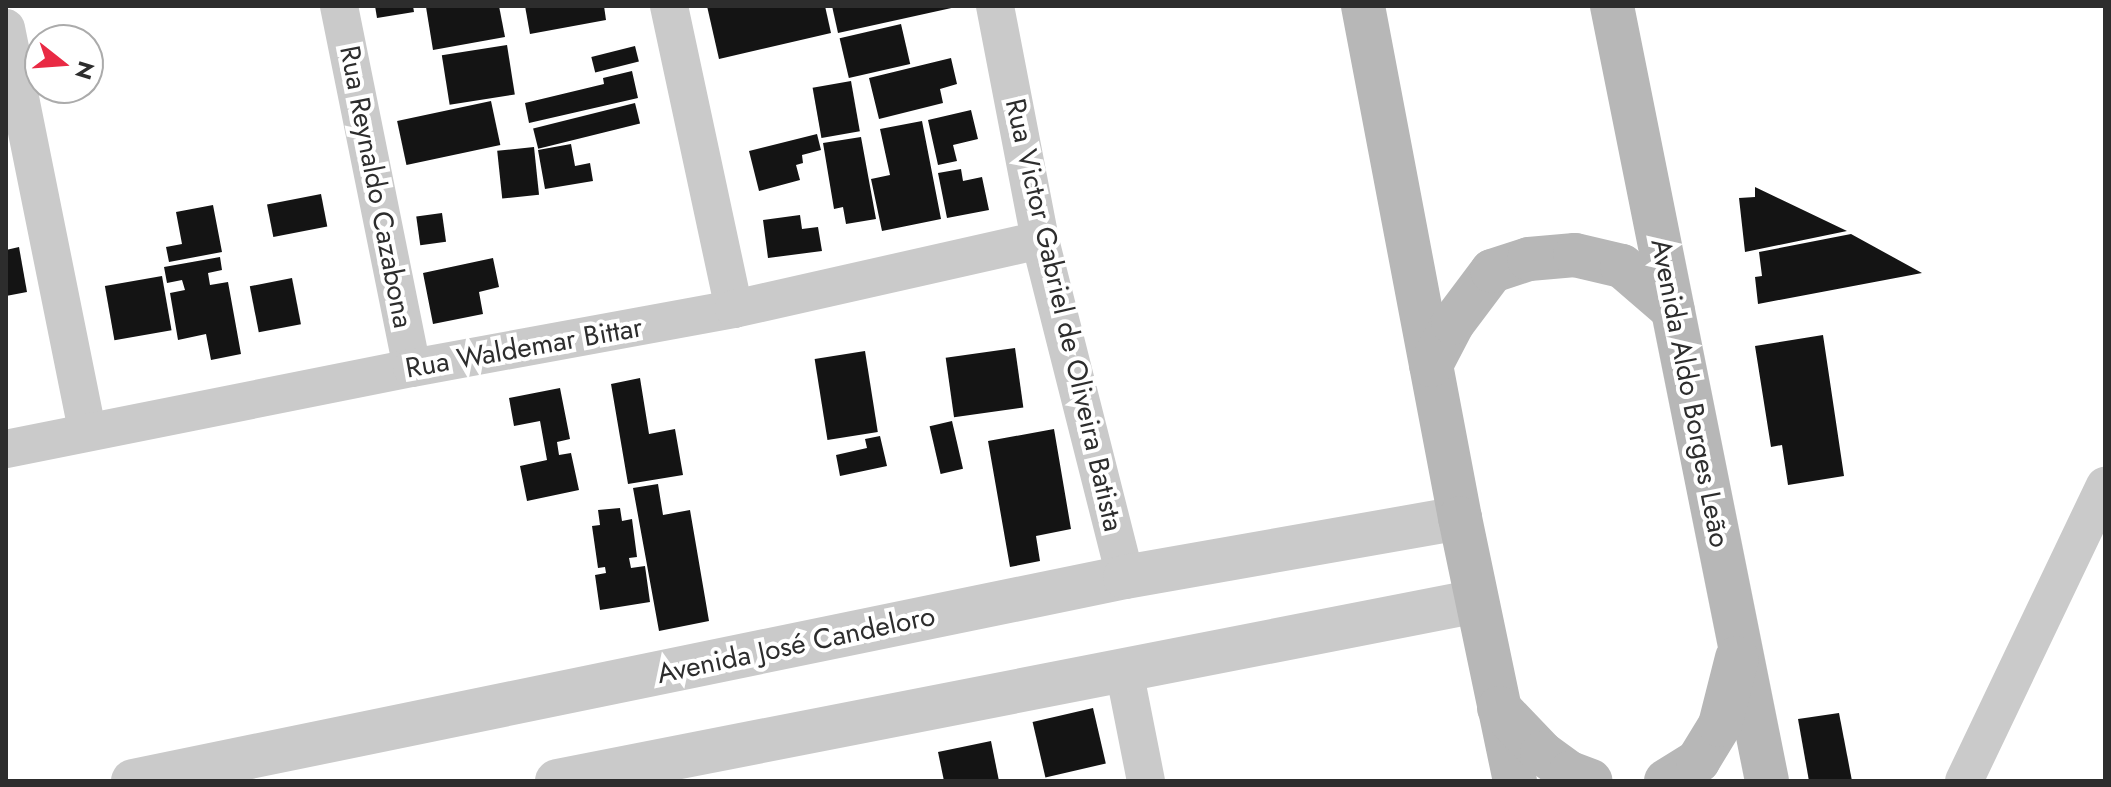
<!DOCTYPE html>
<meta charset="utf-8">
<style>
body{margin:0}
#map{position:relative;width:2111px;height:787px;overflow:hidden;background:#fff;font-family:Jost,sans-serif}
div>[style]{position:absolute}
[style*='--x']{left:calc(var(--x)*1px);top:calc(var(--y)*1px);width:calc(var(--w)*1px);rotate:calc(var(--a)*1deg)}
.building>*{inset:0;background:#141414;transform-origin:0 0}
.minor>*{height:38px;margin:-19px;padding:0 19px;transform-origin:19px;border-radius:19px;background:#cacaca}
.tertiary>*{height:44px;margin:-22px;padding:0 22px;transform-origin:22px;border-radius:22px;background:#cacaca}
.secondary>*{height:44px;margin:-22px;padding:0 22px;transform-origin:22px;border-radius:22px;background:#b7b7b7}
span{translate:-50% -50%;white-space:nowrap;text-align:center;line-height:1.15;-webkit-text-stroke:8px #fff;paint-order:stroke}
.street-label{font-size:28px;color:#2d2d2d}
.frame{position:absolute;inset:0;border:8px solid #2d2d2d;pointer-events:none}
.north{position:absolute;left:24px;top:24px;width:80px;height:80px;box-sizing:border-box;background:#fff;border:2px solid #ababab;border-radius:50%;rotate:107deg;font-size:22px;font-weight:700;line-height:32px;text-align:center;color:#2d2d2d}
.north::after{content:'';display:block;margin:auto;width:28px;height:36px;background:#e92a44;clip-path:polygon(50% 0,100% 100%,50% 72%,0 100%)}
</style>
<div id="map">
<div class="building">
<div style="clip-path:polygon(375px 6px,413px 6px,414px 12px,377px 18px)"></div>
<div style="clip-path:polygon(499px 6px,505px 37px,433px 50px,426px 7px)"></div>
<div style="clip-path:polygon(525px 6px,604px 6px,606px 20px,530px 34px)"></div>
<div style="clip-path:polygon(707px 6px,825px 6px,831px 33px,719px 59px)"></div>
<div style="clip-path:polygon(832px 6px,956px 6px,956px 7px,838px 33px)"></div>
<div style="left:901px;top:24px;width:41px;height:63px;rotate:77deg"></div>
<div style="left:507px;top:45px;width:50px;height:66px;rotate:81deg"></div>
<div style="left:635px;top:46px;width:16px;height:45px;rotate:76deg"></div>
<div style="clip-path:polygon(951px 58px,957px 84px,940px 89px,943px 103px,879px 119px,869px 78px)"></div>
<div style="clip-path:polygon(632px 71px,638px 98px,529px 123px,525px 103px,604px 84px,603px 78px)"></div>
<div style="left:851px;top:81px;width:51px;height:39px;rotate:80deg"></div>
<div style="left:491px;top:101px;width:45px;height:96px;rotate:78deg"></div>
<div style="left:635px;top:103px;width:21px;height:105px;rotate:76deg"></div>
<div style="clip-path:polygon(971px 110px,978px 139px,953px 145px,957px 161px,938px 165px,928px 120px)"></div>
<div style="clip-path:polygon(922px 121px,941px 219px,882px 231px,871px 179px,890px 175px,880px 129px)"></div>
<div style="clip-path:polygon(817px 134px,821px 150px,802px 155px,803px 163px,796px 165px,800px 180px,759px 191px,749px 151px)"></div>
<div style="clip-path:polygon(861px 137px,876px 219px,846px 224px,843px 207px,834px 209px,823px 143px)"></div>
<div style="clip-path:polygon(571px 144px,575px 166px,590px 163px,593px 181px,545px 189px,538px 150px)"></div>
<div style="left:534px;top:147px;width:48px;height:37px;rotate:84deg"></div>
<div style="clip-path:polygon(961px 169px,963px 181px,982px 177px,989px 210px,947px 218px,938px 173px)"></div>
<div style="clip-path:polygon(1755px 187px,1847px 231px,1745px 252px,1739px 198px,1755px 197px)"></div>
<div style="left:321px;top:194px;width:33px;height:55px;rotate:79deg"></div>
<div style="clip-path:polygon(213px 205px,222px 252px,169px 262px,166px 247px,182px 244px,176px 212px)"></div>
<div style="left:442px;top:213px;width:29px;height:26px;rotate:82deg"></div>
<div style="clip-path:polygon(800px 215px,802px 229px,818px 227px,822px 251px,768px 258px,763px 220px)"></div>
<div style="clip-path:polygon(1851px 234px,1922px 273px,1758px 304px,1755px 277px,1762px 276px,1759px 252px)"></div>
<div style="clip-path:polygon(19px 247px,27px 292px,6px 296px,6px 250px)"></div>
<div style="clip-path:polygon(220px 257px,222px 270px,208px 273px,210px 285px,228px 282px,241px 354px,211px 360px,206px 334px,178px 340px,170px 293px,185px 290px,182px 280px,167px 283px,164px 267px)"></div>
<div style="clip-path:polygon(493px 258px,499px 287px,479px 292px,483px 314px,433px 324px,423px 273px)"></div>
<div style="left:162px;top:276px;width:55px;height:58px;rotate:80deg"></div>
<div style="left:292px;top:278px;width:47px;height:43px;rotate:79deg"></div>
<div style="clip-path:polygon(1823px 335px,1844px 476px,1788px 485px,1782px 445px,1771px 447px,1755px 346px)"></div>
<div style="left:1015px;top:348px;width:60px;height:70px;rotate:82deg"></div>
<div style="left:865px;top:351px;width:82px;height:51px;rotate:81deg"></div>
<div style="clip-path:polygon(640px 378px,649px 434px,675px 429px,683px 475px,628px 484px,611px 384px)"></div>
<div style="clip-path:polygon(560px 388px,570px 439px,557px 442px,559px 455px,571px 453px,579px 490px,527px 501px,520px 466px,547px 460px,540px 421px,514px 426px,509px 398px)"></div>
<div style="left:952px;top:421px;width:49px;height:23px;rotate:77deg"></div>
<div style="clip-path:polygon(1054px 429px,1071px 529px,1036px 536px,1040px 561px,1010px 567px,988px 441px)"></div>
<div style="clip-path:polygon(880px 436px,887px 466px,840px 476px,836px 455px,867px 448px,865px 439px)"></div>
<div style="clip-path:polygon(658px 484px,663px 515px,690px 510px,709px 621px,659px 631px,633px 488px)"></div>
<div style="clip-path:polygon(620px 508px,622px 521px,632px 519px,637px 557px,629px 558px,631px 568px,645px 566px,650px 602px,600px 610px,595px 575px,606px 573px,605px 567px,598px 568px,592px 526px,600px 525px,598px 510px)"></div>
<div style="left:1093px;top:708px;width:57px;height:62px;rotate:77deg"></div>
<div style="clip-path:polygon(1839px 713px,1852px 781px,1809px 781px,1798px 719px)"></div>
<div style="clip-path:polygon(991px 741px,999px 781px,944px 781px,938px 752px)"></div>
</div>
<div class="minor">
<div style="--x:339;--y:6;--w:369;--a:78.6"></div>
<div style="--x:669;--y:6;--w:310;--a:77.9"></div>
<div style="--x:995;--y:6;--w:238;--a:79.1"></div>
<div style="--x:1040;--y:240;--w:348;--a:75.8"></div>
<div style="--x:6;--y:28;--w:411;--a:78.6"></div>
<div style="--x:6;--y:449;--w:414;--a:-11.3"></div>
<div style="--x:412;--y:368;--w:327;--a:-10.4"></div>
<div style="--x:734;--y:309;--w:314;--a:-12.7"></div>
<div style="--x:1124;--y:670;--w:113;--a:78.8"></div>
<div style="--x:1964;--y:781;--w:327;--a:-64.5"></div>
</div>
<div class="tertiary">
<div style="--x:133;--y:781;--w:1013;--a:-11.62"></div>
<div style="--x:1125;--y:577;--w:340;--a:-10"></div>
<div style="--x:557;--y:781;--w:937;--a:-11.07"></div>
</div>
<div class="secondary">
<div style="--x:1363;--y:6;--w:521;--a:79.27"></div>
<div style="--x:1460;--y:518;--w:269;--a:78.2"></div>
<div style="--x:1612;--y:6;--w:790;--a:78.69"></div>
<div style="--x:1431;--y:365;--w:47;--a:-62.4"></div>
<div style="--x:1453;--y:323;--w:65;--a:-53.1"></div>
<div style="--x:1492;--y:271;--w:39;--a:-18"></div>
<div style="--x:1529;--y:259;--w:46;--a:-5"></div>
<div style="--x:1575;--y:255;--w:48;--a:13.2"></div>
<div style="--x:1622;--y:266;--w:67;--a:40.8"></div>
<div style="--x:1499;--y:708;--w:62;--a:46.3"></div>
<div style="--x:1542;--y:753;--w:34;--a:36"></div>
<div style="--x:1570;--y:773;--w:22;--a:21"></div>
<div style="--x:1666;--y:781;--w:38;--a:-32"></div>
<div style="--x:1698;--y:761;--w:42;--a:-58.6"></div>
<div style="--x:1720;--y:725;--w:69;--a:-75.8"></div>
</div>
<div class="street-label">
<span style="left:376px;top:187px;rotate:79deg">Rua Reynaldo Cazabona</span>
<span style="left:1064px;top:315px;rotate:77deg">Rua Victor Gabriel de Oliveira Batista</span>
<span style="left:524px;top:348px;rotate:-10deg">Rua Waldemar Bittar</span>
<span style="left:1690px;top:393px;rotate:79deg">Avenida Aldo Borges Leão</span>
<span style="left:796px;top:645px;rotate:-12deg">Avenida José Candeloro</span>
</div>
<div class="frame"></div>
<div class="north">N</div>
</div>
